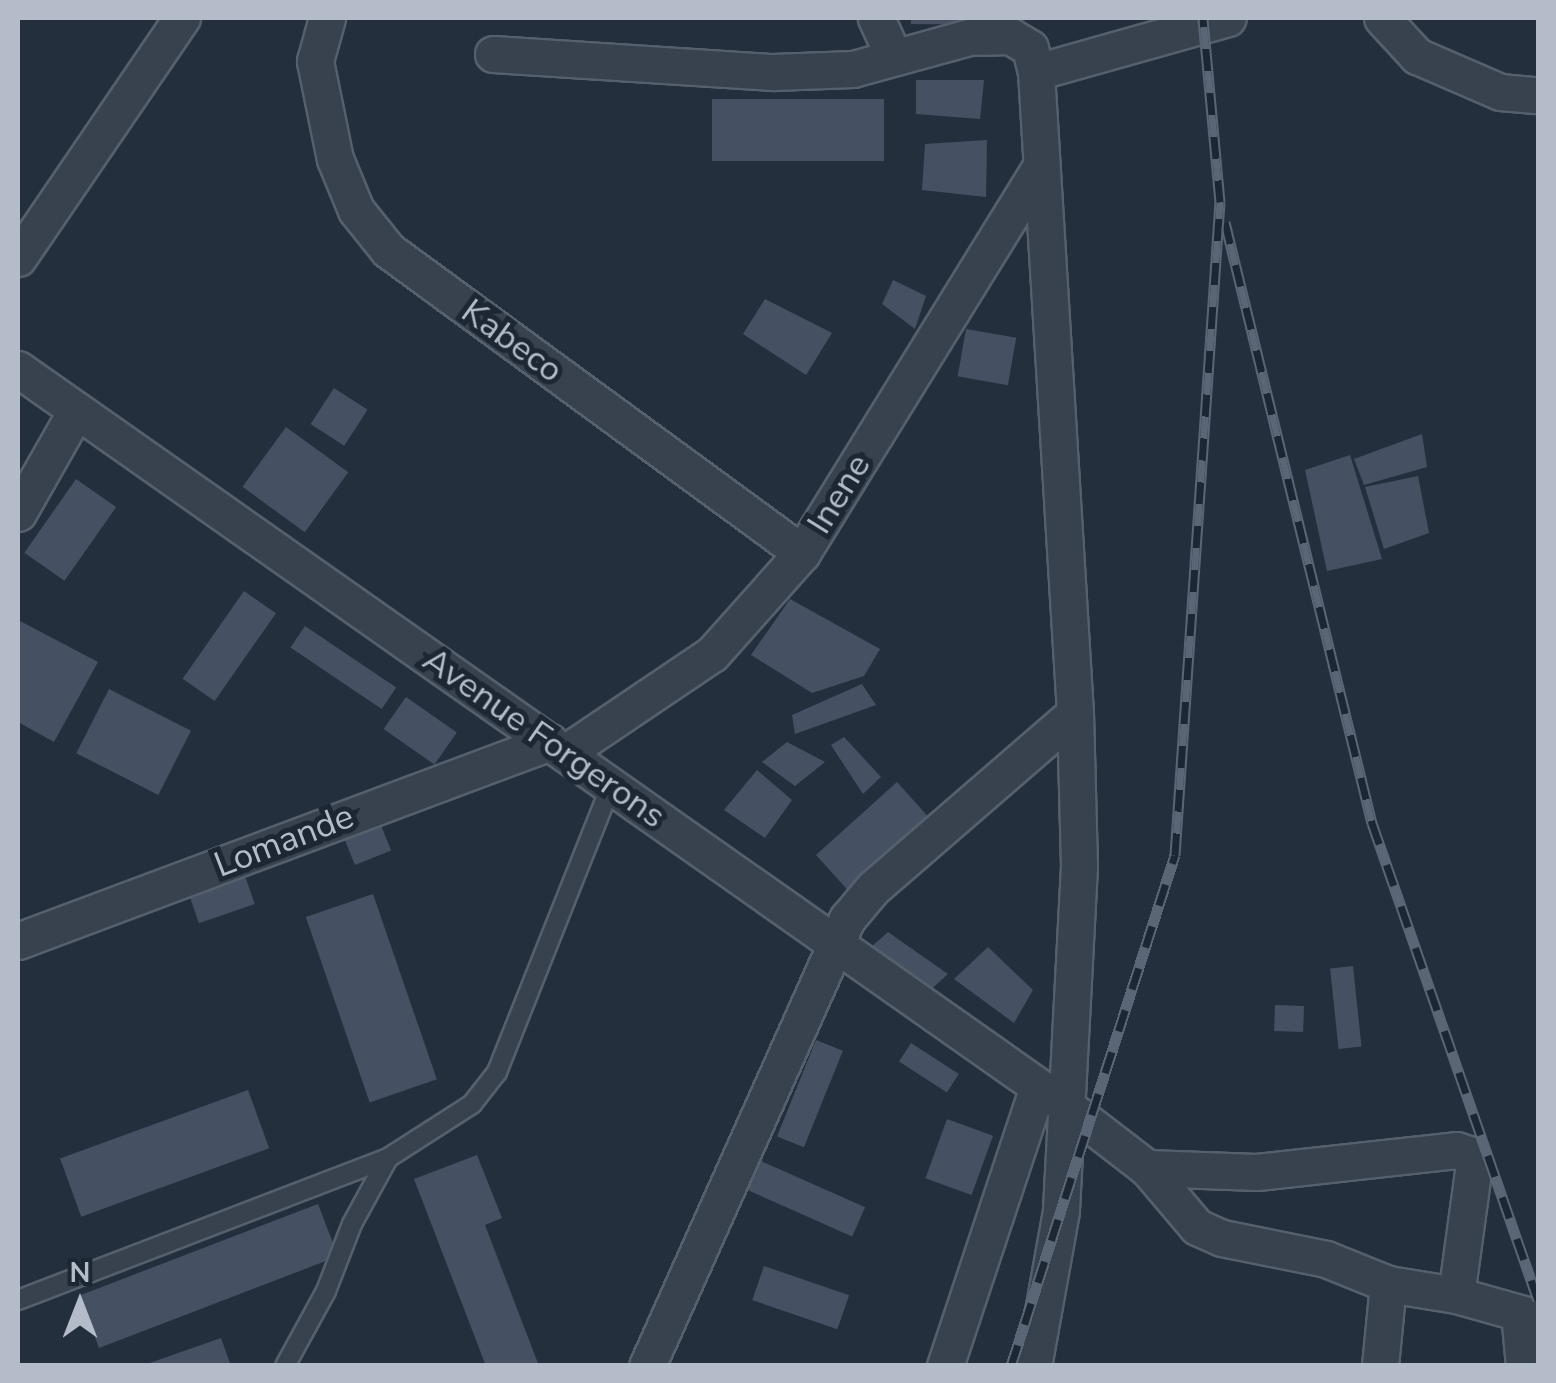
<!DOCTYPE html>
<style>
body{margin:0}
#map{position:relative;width:1556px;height:1383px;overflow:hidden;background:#242f3e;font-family:"Nunito Sans",sans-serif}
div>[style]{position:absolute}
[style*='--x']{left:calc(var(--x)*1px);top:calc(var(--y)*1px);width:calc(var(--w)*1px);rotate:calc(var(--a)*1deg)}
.building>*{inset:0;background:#455162;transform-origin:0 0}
.roads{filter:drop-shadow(2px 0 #565f6c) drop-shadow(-2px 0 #565f6c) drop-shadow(0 2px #565f6c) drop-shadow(0 -2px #565f6c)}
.lane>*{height:18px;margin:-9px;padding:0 9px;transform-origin:9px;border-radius:9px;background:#38414e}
.street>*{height:35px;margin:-17.5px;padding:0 17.5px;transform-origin:17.5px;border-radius:17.5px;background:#38414e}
.rail>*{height:11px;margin-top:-5.5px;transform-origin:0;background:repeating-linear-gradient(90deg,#1d2633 0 22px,#5a6575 0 44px);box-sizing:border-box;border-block:2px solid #5a6575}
span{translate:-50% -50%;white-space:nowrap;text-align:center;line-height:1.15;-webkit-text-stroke:10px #1d2633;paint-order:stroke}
.street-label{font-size:35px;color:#b4bcc9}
.frame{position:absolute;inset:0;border:20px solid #b4bcc9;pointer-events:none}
.north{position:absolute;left:30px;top:1253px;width:100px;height:100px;-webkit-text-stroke:8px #1d2633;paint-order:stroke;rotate:0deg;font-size:28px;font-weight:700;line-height:40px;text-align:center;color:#b4bcc9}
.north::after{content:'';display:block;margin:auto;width:35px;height:45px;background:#b4bcc9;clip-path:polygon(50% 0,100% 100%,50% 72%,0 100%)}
</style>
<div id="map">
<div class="building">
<div style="clip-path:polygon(911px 18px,1006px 18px,1006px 25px,911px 24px)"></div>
<div style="clip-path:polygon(916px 80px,984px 80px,980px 119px,916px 114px)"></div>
<div style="left:884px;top:99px;width:62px;height:172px;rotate:90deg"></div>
<div style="clip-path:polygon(987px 140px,986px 197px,922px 190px,925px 144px)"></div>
<div style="clip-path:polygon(893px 280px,926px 296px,915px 329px,882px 304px)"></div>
<div style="clip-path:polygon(765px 299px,832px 333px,806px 375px,743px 334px)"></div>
<div style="left:966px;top:329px;width:51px;height:48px;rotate:10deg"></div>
<div style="left:334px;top:388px;width:40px;height:43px;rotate:33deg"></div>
<div style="left:286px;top:427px;width:77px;height:74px;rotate:36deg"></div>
<div style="clip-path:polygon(1422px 434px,1427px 467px,1364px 485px,1354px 459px)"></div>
<div style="clip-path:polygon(1350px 455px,1382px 559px,1327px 571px,1305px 470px)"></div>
<div style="clip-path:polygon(1418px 476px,1429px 533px,1384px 549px,1365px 487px)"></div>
<div style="left:76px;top:479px;width:49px;height:90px;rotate:35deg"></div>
<div style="left:244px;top:591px;width:39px;height:107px;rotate:35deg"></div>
<div style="clip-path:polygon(790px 599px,880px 649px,864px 676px,812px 693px,751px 655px)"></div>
<div style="clip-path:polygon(20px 621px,98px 662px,54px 742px,18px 722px)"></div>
<div style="left:305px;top:626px;width:110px;height:26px;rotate:34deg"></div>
<div style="clip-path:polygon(862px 684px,876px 705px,795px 734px,792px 715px)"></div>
<div style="left:109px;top:689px;width:92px;height:72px;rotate:27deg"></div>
<div style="left:406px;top:697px;width:62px;height:39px;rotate:35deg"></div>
<div style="clip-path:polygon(844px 737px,881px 777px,863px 794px,831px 745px)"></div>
<div style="clip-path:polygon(787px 742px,825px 762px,795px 786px,762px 762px)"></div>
<div style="clip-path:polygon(757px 770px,792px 800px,765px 838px,724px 810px)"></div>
<div style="left:897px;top:782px;width:52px;height:109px;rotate:48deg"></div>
<div style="left:378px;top:818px;width:35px;height:39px;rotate:68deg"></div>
<div style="left:243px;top:870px;width:36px;height:59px;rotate:71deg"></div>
<div style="left:373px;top:894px;width:196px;height:71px;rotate:71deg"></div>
<div style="clip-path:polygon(888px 932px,948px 974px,926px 994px,869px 949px)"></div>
<div style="clip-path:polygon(988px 947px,1033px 990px,1014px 1023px,954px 979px)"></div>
<div style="left:1353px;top:966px;width:81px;height:23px;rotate:84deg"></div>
<div style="left:1304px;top:1006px;width:26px;height:29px;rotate:92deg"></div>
<div style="left:816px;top:1040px;width:29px;height:104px;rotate:22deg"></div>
<div style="left:911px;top:1043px;width:57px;height:22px;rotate:33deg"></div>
<div style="left:248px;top:1090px;width:62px;height:200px;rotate:70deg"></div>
<div style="left:947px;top:1119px;width:49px;height:63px;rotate:20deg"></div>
<div style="clip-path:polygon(477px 1155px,502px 1218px,485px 1225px,539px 1366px,486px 1366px,414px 1179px)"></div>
<div style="left:761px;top:1161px;width:114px;height:32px;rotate:24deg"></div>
<div style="left:318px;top:1204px;width:56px;height:256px;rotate:69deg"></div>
<div style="left:764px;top:1266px;width:90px;height:36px;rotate:19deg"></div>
<div style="clip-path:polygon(221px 1338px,231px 1366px,144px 1366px,144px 1365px)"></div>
</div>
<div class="roads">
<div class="lane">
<div style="--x:18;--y:1300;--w:396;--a:-21"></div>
<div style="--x:285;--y:1366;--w:85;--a:-61.3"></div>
<div style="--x:326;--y:1291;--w:72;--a:-68.8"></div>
<div style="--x:352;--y:1224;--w:75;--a:-61.4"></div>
<div style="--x:388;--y:1158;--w:100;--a:-32.7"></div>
<div style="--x:472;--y:1104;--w:41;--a:-52"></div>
<div style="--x:497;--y:1072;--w:308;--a:-68.3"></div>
</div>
<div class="street">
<div style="--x:327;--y:18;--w:45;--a:105.6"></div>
<div style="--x:315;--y:61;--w:100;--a:78.5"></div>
<div style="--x:335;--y:159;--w:55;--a:67.6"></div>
<div style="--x:356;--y:210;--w:51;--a:51.3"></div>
<div style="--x:388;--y:250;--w:513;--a:36.2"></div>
<div style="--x:876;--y:18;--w:41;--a:65.3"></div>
<div style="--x:1382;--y:18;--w:52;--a:47.4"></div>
<div style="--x:1417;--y:56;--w:90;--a:23.4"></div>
<div style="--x:1500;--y:92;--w:38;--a:5"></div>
<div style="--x:493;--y:54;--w:281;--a:3.7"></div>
<div style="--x:773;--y:72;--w:80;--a:-2.1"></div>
<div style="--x:853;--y:69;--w:120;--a:-15.4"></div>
<div style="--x:969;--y:37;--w:41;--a:-1.4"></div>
<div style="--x:1010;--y:36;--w:23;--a:31"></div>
<div style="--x:1030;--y:48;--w:25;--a:76"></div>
<div style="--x:1036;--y:72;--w:642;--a:86.52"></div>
<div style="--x:1075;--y:713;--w:153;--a:88.5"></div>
<div style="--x:1079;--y:866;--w:345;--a:93"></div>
<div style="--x:1061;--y:1211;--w:158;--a:100.2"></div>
<div style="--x:1036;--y:72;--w:199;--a:-15.7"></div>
<div style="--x:18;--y:258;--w:291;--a:-55.7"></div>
<div style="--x:18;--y:369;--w:1285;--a:35.11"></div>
<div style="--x:1069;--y:1108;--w:98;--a:37.6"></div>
<div style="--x:1147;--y:1168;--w:77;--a:49.7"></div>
<div style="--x:1197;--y:1227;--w:27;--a:24"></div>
<div style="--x:1222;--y:1238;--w:106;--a:11.4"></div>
<div style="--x:1326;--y:1259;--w:67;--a:22"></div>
<div style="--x:1388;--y:1284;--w:82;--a:95.6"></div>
<div style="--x:18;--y:513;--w:117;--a:-60.4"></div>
<div style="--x:565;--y:753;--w:177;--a:-34"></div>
<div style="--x:712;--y:654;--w:135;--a:-48.3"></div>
<div style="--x:802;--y:553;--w:450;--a:-58.3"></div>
<div style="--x:18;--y:941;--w:568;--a:-20.51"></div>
<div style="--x:1147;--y:1168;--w:110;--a:2.1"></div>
<div style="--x:1257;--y:1172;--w:200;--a:-6.3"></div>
<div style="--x:1456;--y:1150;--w:16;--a:18"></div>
<div style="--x:1471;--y:1155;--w:9;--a:72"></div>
<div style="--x:1474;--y:1164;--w:132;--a:97.8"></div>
<div style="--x:1388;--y:1284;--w:69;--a:9.2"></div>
<div style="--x:1456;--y:1295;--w:85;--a:15.7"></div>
<div style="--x:1519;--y:1313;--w:53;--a:84.6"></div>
<div style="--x:647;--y:1366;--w:490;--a:-65.9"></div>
<div style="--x:847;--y:919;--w:40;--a:-50"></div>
<div style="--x:873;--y:888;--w:267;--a:-40.9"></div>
<div style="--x:945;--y:1366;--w:294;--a:-71.6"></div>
</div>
</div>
<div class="rail">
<div style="--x:1225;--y:222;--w:619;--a:76.26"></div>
<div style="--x:1372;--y:823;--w:505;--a:70.81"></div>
<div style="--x:1011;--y:1366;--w:537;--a:-72.21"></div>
<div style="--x:1175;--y:855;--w:655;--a:-86.06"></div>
<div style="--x:1220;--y:202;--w:185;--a:-95.3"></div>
</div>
<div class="street-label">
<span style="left:512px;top:341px;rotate:36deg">Kabeco</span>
<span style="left:839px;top:494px;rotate:-58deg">Inene</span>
<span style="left:544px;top:738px;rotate:35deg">Avenue Forgerons</span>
<span style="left:284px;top:841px;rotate:-21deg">Lomande</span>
</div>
<div class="frame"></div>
<div class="north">N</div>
</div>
